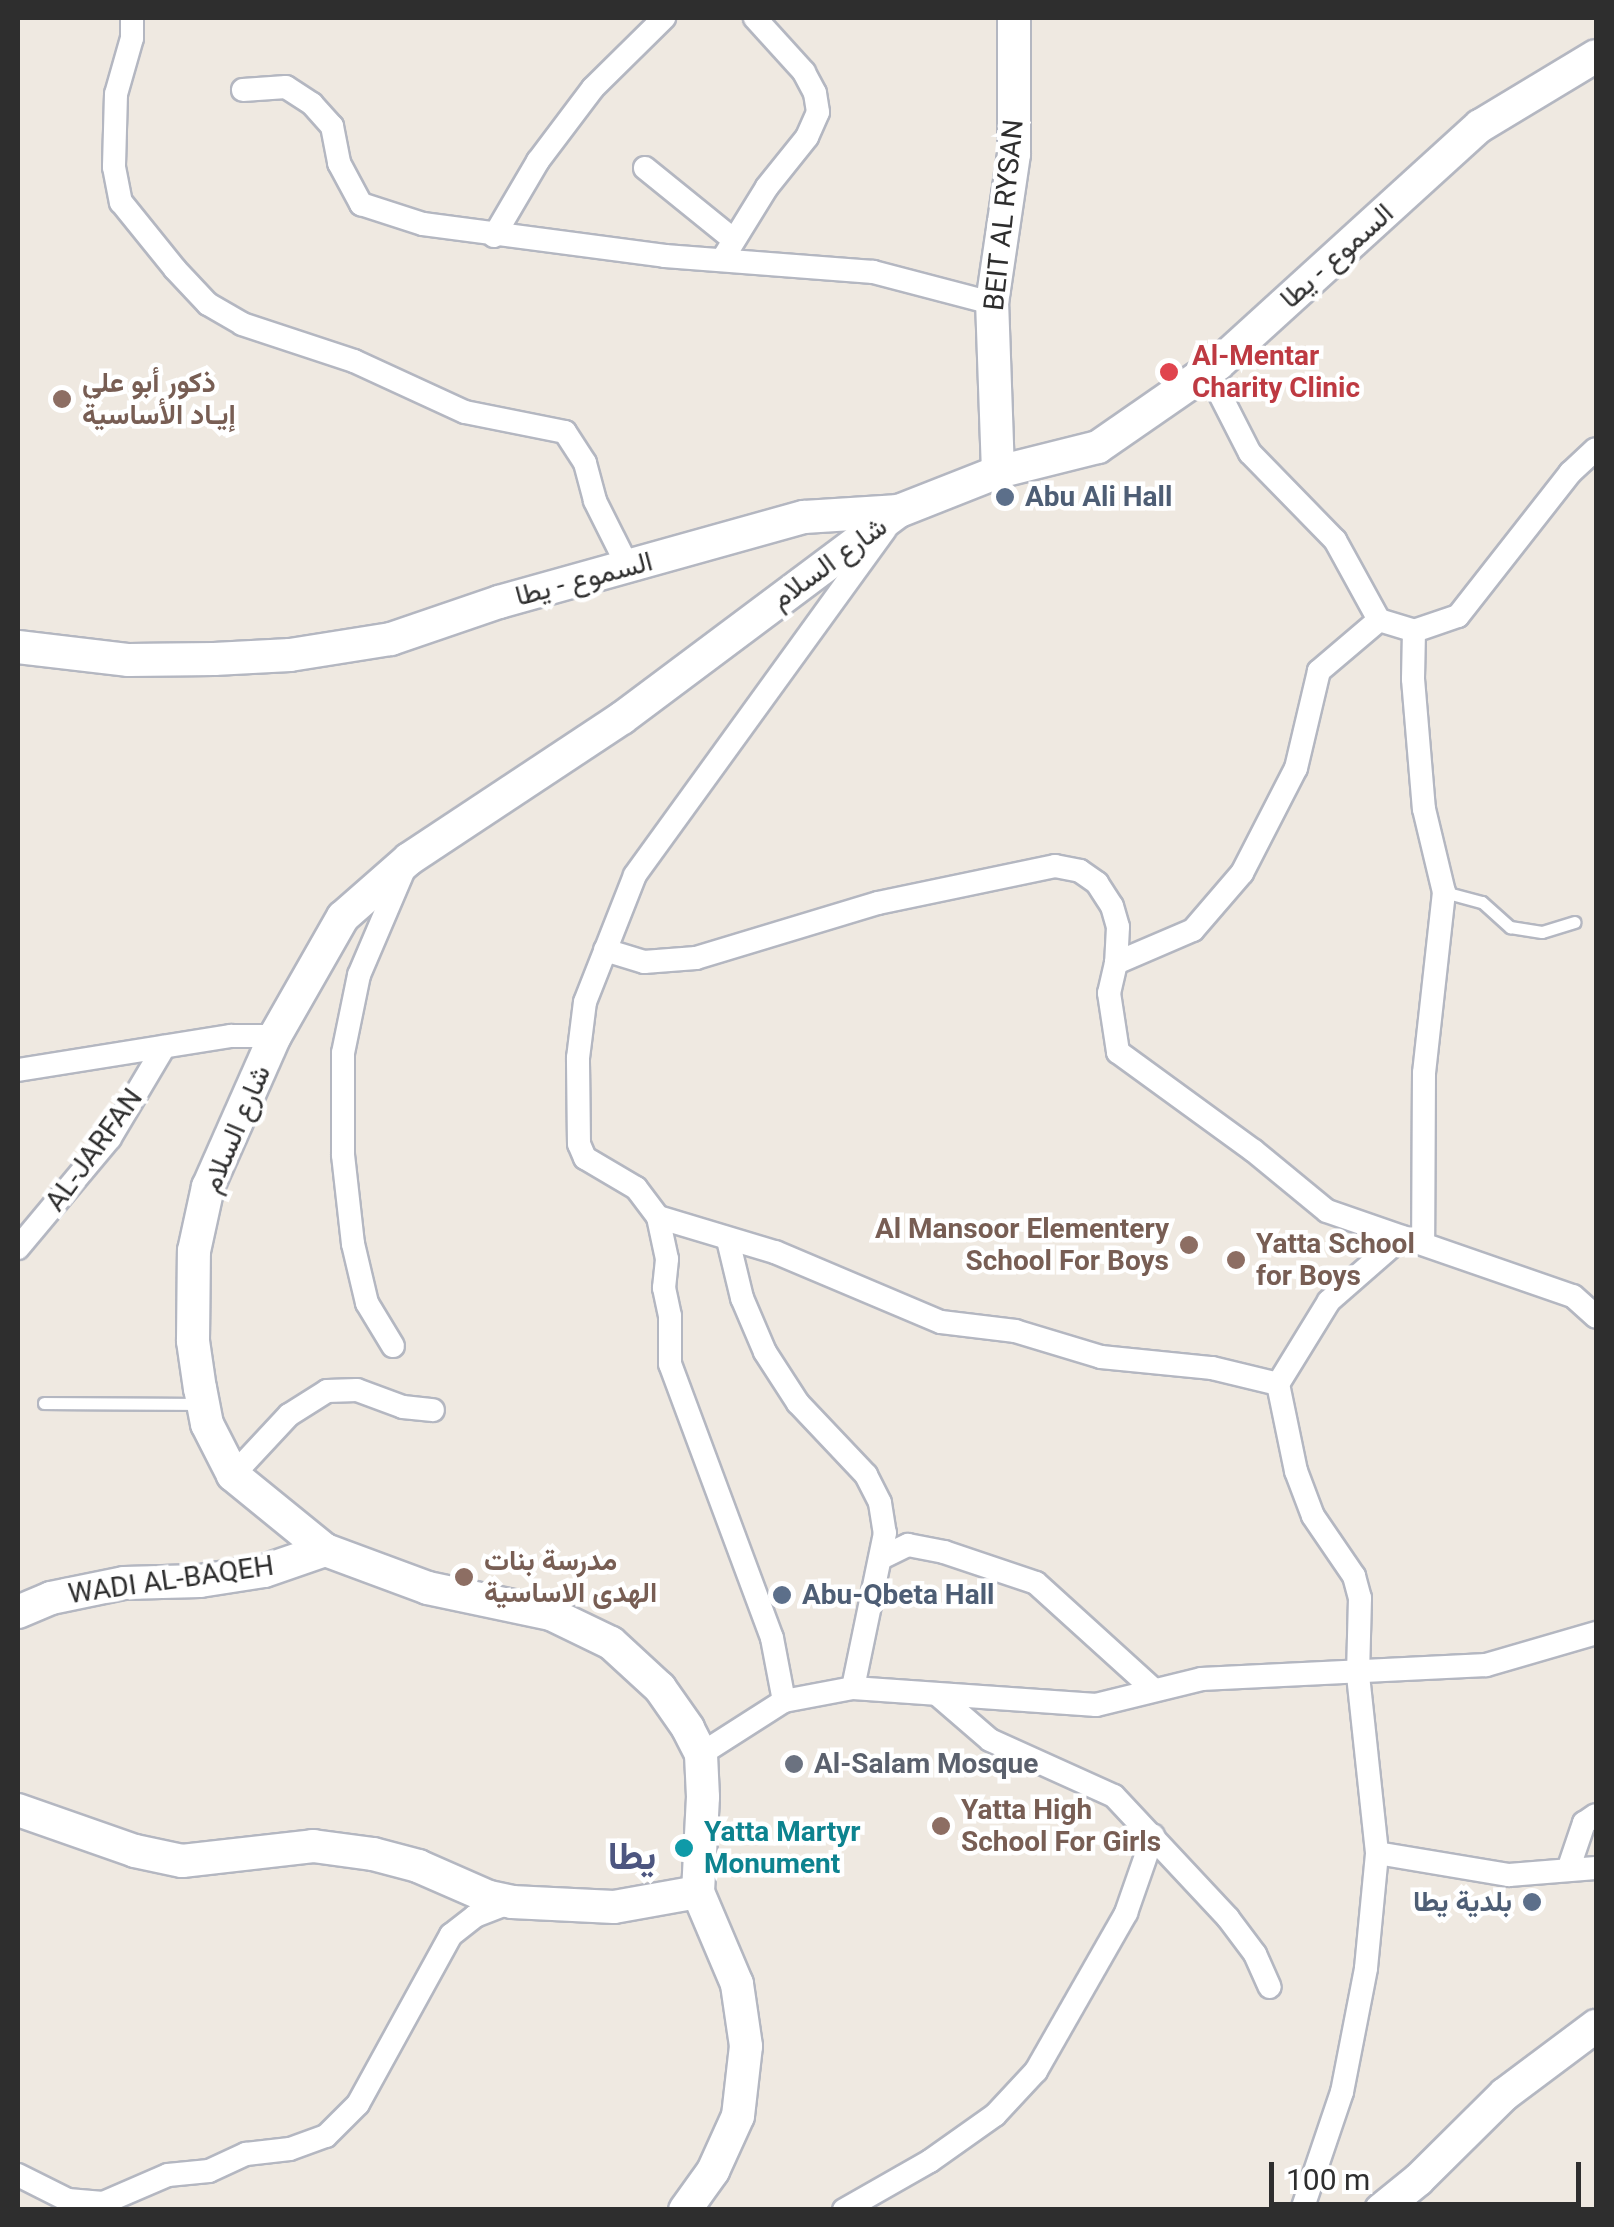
<!DOCTYPE html>
<meta charset="utf-8">
<style>
body{margin:0}
#map{position:relative;width:1614px;height:2227px;overflow:hidden;background:#efe9e1;font-family:Roboto,Vazirmatn,sans-serif}
div>[style]{position:absolute}
[style*='--x']{left:calc(var(--x)*1px);top:calc(var(--y)*1px);width:calc(var(--w)*1px);rotate:calc(var(--a)*1deg)}
.roads{filter:drop-shadow(2px 0 #b4b7c1) drop-shadow(-2px 0 #b4b7c1) drop-shadow(0 2px #b4b7c1) drop-shadow(0 -2px #b4b7c1)}
.lane>*{height:11px;margin:-5.5px;padding:0 5.5px;transform-origin:5.5px;border-radius:5.5px;background:#fff}
.street>*{height:22px;margin:-11px;padding:0 11px;transform-origin:11px;border-radius:11px;background:#fff}
.secondary>*{height:32px;margin:-16px;padding:0 16px;transform-origin:16px;border-radius:16px;background:#fff}
.dots>*{width:28px;height:28px;translate:-50% -50%;box-sizing:border-box;border:5px solid #fff;border-radius:50%}
span{translate:-50% -50%;white-space:nowrap;text-align:center;line-height:1.15;-webkit-text-stroke:9px #fff;paint-order:stroke}
.street-label{font-size:28px;color:#2e2e2e}
.health-label{font-size:28px;color:#be3a42;font-weight:700}
.left{translate:0 -50%;text-align:left}
.education-label{font-size:28px;color:#785e54;font-weight:700}
.right{translate:-100% -50%;text-align:right}
.service-label{font-size:28px;color:#4e5e75;font-weight:700}
.worship-label{font-size:28px;color:#5b616d;font-weight:700}
.culture-label{font-size:28px;color:#0d838f;font-weight:700}
.district-label{font-size:38px;color:#4d5680;font-weight:700}
.frame{position:absolute;inset:0;border:20px solid #2e2e2e;pointer-events:none}
.scale{position:absolute;left:1269px;top:2162px;width:312px;height:45px;box-sizing:border-box;border:5px solid #2e2e2e;border-top:0;padding-left:12px;font-size:30px;line-height:35px;white-space:nowrap;color:#2e2e2e;-webkit-text-stroke:8px #fff;paint-order:stroke}
</style>
<div id="map">
<div class="roads">
<div class="lane">
<div style="--x:1444;--y:892;--w:39;--a:15"></div>
<div style="--x:1482;--y:902;--w:38;--a:42"></div>
<div style="--x:1510;--y:927;--w:32;--a:9"></div>
<div style="--x:1542;--y:932;--w:34;--a:-17"></div>
<div style="--x:44;--y:1403;--w:155;--a:0.4"></div>
</div>
<div class="street">
<div style="--x:132;--y:18;--w:20;--a:90"></div>
<div style="--x:132;--y:38;--w:58;--a:105.9"></div>
<div style="--x:116;--y:94;--w:73;--a:91.6"></div>
<div style="--x:114;--y:167;--w:36;--a:79"></div>
<div style="--x:121;--y:202;--w:86;--a:51.1"></div>
<div style="--x:175;--y:269;--w:48;--a:46.7"></div>
<div style="--x:208;--y:304;--w:39;--a:30"></div>
<div style="--x:242;--y:324;--w:118;--a:18.3"></div>
<div style="--x:354;--y:361;--w:122;--a:24.7"></div>
<div style="--x:465;--y:412;--w:102;--a:11.3"></div>
<div style="--x:565;--y:432;--w:37;--a:57"></div>
<div style="--x:585;--y:463;--w:39;--a:75"></div>
<div style="--x:595;--y:501;--w:74;--a:63.4"></div>
<div style="--x:243;--y:90;--w:43;--a:-4"></div>
<div style="--x:286;--y:87;--w:31;--a:33"></div>
<div style="--x:312;--y:104;--w:30;--a:48"></div>
<div style="--x:332;--y:126;--w:38;--a:79"></div>
<div style="--x:339;--y:163;--w:47;--a:61.8"></div>
<div style="--x:361;--y:204;--w:65;--a:17.9"></div>
<div style="--x:423;--y:224;--w:244;--a:7.5"></div>
<div style="--x:665;--y:256;--w:209;--a:4.4"></div>
<div style="--x:873;--y:272;--w:123;--a:14.6"></div>
<div style="--x:645;--y:168;--w:114;--a:39"></div>
<div style="--x:494;--y:236;--w:87;--a:-59.6"></div>
<div style="--x:538;--y:161;--w:91;--a:-53"></div>
<div style="--x:593;--y:88;--w:100;--a:-44.6"></div>
<div style="--x:722;--y:260;--w:86;--a:-58.3"></div>
<div style="--x:767;--y:187;--w:64;--a:-51.3"></div>
<div style="--x:807;--y:137;--w:27;--a:-66"></div>
<div style="--x:818;--y:112;--w:19;--a:-99"></div>
<div style="--x:815;--y:93;--w:24;--a:-118"></div>
<div style="--x:804;--y:72;--w:73;--a:-132.2"></div>
<div style="--x:1208;--y:371;--w:92;--a:62.9"></div>
<div style="--x:1250;--y:453;--w:122;--a:45.7"></div>
<div style="--x:1335;--y:540;--w:91;--a:61.2"></div>
<div style="--x:1379;--y:620;--w:37;--a:17"></div>
<div style="--x:1414;--y:631;--w:46;--a:-18.8"></div>
<div style="--x:1458;--y:616;--w:182;--a:-51.9"></div>
<div style="--x:1570;--y:473;--w:35;--a:-43"></div>
<div style="--x:1379;--y:620;--w:79;--a:139.6"></div>
<div style="--x:1319;--y:671;--w:100;--a:103.3"></div>
<div style="--x:1296;--y:768;--w:118;--a:117.2"></div>
<div style="--x:1242;--y:873;--w:75;--a:130.7"></div>
<div style="--x:1193;--y:930;--w:84;--a:156.8"></div>
<div style="--x:1116;--y:963;--w:31;--a:103"></div>
<div style="--x:1109;--y:993;--w:60;--a:81.3"></div>
<div style="--x:1118;--y:1052;--w:168;--a:36.1"></div>
<div style="--x:1254;--y:1151;--w:94;--a:39.4"></div>
<div style="--x:1327;--y:1211;--w:260;--a:19.1"></div>
<div style="--x:1573;--y:1296;--w:31;--a:42"></div>
<div style="--x:1414;--y:631;--w:48;--a:91.2"></div>
<div style="--x:1413;--y:679;--w:130;--a:85.2"></div>
<div style="--x:1424;--y:809;--w:85;--a:76.5"></div>
<div style="--x:1444;--y:892;--w:182;--a:96.3"></div>
<div style="--x:1424;--y:1073;--w:168;--a:90.3"></div>
<div style="--x:605;--y:950;--w:41;--a:17.1"></div>
<div style="--x:644;--y:962;--w:52;--a:-4.4"></div>
<div style="--x:696;--y:958;--w:190;--a:-16.8"></div>
<div style="--x:878;--y:903;--w:181;--a:-11.8"></div>
<div style="--x:1055;--y:866;--w:25;--a:11"></div>
<div style="--x:1080;--y:871;--w:21;--a:35"></div>
<div style="--x:1097;--y:883;--w:27;--a:57"></div>
<div style="--x:1112;--y:906;--w:22;--a:74"></div>
<div style="--x:1118;--y:927;--w:36;--a:93"></div>
<div style="--x:18;--y:1070;--w:216;--a:-9.1"></div>
<div style="--x:231;--y:1036;--w:44;--a:0"></div>
<div style="--x:658;--y:1217;--w:122;--a:16.7"></div>
<div style="--x:775;--y:1252;--w:180;--a:22.9"></div>
<div style="--x:941;--y:1322;--w:75;--a:6.9"></div>
<div style="--x:1015;--y:1331;--w:90;--a:16.8"></div>
<div style="--x:1101;--y:1357;--w:112;--a:5.7"></div>
<div style="--x:1212;--y:1368;--w:68;--a:13.6"></div>
<div style="--x:1278;--y:1384;--w:97;--a:-58.4"></div>
<div style="--x:1329;--y:1301;--w:97;--a:-41.2"></div>
<div style="--x:728;--y:1240;--w:60;--a:76.4"></div>
<div style="--x:742;--y:1298;--w:59;--a:66.9"></div>
<div style="--x:765;--y:1352;--w:61;--a:57.1"></div>
<div style="--x:798;--y:1403;--w:99;--a:46.6"></div>
<div style="--x:866;--y:1475;--w:31;--a:63"></div>
<div style="--x:880;--y:1503;--w:30;--a:81"></div>
<div style="--x:885;--y:1533;--w:158;--a:101.7"></div>
<div style="--x:18;--y:1248;--w:143;--a:-50.1"></div>
<div style="--x:110;--y:1138;--w:106;--a:-59.3"></div>
<div style="--x:393;--y:1346;--w:50;--a:-121.2"></div>
<div style="--x:367;--y:1303;--w:61;--a:-103.3"></div>
<div style="--x:353;--y:1244;--w:90;--a:-96.4"></div>
<div style="--x:343;--y:1155;--w:102;--a:-90"></div>
<div style="--x:343;--y:1053;--w:80;--a:-78.4"></div>
<div style="--x:359;--y:975;--w:117;--a:-66.9"></div>
<div style="--x:1278;--y:1384;--w:89;--a:78.3"></div>
<div style="--x:1296;--y:1471;--w:48;--a:69.3"></div>
<div style="--x:1313;--y:1516;--w:73;--a:55.7"></div>
<div style="--x:1354;--y:1576;--w:23;--a:75"></div>
<div style="--x:1360;--y:1598;--w:77;--a:91.5"></div>
<div style="--x:1358;--y:1675;--w:179;--a:83.9"></div>
<div style="--x:233;--y:1475;--w:82;--a:-47"></div>
<div style="--x:289;--y:1415;--w:45;--a:-32.3"></div>
<div style="--x:327;--y:1391;--w:30;--a:-2"></div>
<div style="--x:357;--y:1390;--w:49;--a:20.3"></div>
<div style="--x:403;--y:1407;--w:30;--a:6"></div>
<div style="--x:881;--y:1558;--w:30;--a:-26"></div>
<div style="--x:908;--y:1545;--w:37;--a:11"></div>
<div style="--x:944;--y:1552;--w:97;--a:18.6"></div>
<div style="--x:1036;--y:1583;--w:158;--a:42.2"></div>
<div style="--x:939;--y:1696;--w:67;--a:40.8"></div>
<div style="--x:990;--y:1740;--w:136;--a:24.3"></div>
<div style="--x:1114;--y:1796;--w:167;--a:46.9"></div>
<div style="--x:1228;--y:1918;--w:45;--a:53.1"></div>
<div style="--x:1255;--y:1954;--w:36;--a:66"></div>
<div style="--x:784;--y:1701;--w:64;--a:-100.8"></div>
<div style="--x:772;--y:1638;--w:292;--a:-110.4"></div>
<div style="--x:670;--y:1364;--w:48;--a:-90"></div>
<div style="--x:670;--y:1316;--w:29;--a:-102"></div>
<div style="--x:664;--y:1288;--w:29;--a:-84"></div>
<div style="--x:667;--y:1259;--w:43;--a:-102.1"></div>
<div style="--x:658;--y:1217;--w:36;--a:-127"></div>
<div style="--x:636;--y:1188;--w:59;--a:-149.5"></div>
<div style="--x:585;--y:1158;--w:15;--a:-113"></div>
<div style="--x:579;--y:1144;--w:86;--a:-90.7"></div>
<div style="--x:578;--y:1058;--w:56;--a:-82.9"></div>
<div style="--x:585;--y:1002;--w:136;--a:-68.5"></div>
<div style="--x:635;--y:875;--w:426;--a:-54.1"></div>
<div style="--x:701;--y:1754;--w:98;--a:-32.6"></div>
<div style="--x:784;--y:1701;--w:70;--a:-10.7"></div>
<div style="--x:853;--y:1688;--w:244;--a:4"></div>
<div style="--x:1096;--y:1705;--w:109;--a:-13.8"></div>
<div style="--x:1202;--y:1679;--w:284;--a:-2.8"></div>
<div style="--x:1486;--y:1665;--w:115;--a:-16.2"></div>
<div style="--x:1568;--y:1870;--w:50;--a:-71.2"></div>
<div style="--x:1584;--y:1823;--w:14;--a:-34"></div>
<div style="--x:18;--y:2175;--w:56;--a:26.6"></div>
<div style="--x:68;--y:2200;--w:35;--a:5"></div>
<div style="--x:103;--y:2203;--w:71;--a:-23.3"></div>
<div style="--x:168;--y:2175;--w:41;--a:-5.6"></div>
<div style="--x:209;--y:2171;--w:41;--a:-24.7"></div>
<div style="--x:246;--y:2154;--w:44;--a:-6.5"></div>
<div style="--x:290;--y:2149;--w:38;--a:-20"></div>
<div style="--x:326;--y:2136;--w:45;--a:-45"></div>
<div style="--x:358;--y:2104;--w:193;--a:-61.2"></div>
<div style="--x:451;--y:1935;--w:31;--a:-38"></div>
<div style="--x:475;--y:1916;--w:36;--a:-21"></div>
<div style="--x:844;--y:2210;--w:99;--a:-29.7"></div>
<div style="--x:930;--y:2161;--w:80;--a:-35.3"></div>
<div style="--x:995;--y:2115;--w:60;--a:-47"></div>
<div style="--x:1036;--y:2071;--w:182;--a:-60.3"></div>
<div style="--x:1126;--y:1913;--w:82;--a:-70.7"></div>
<div style="--x:1302;--y:2210;--w:125;--a:-71.3"></div>
<div style="--x:1342;--y:2092;--w:126;--a:-79"></div>
<div style="--x:1366;--y:1968;--w:116;--a:-84.5"></div>
<div style="--x:1377;--y:1853;--w:134;--a:9.5"></div>
<div style="--x:1509;--y:1875;--w:87;--a:-4.6"></div>
</div>
<div class="secondary">
<div style="--x:998;--y:472;--w:169;--a:-92"></div>
<div style="--x:992;--y:303;--w:151;--a:-81.6"></div>
<div style="--x:1014;--y:154;--w:136;--a:-90"></div>
<div style="--x:18;--y:647;--w:112;--a:6.7"></div>
<div style="--x:129;--y:660;--w:85;--a:-0.7"></div>
<div style="--x:214;--y:659;--w:76;--a:-3"></div>
<div style="--x:290;--y:655;--w:102;--a:-9"></div>
<div style="--x:391;--y:639;--w:114;--a:-18.9"></div>
<div style="--x:499;--y:602;--w:317;--a:-15.6"></div>
<div style="--x:804;--y:517;--w:95;--a:-3.6"></div>
<div style="--x:899;--y:511;--w:106;--a:-21.5"></div>
<div style="--x:998;--y:472;--w:103;--a:-14"></div>
<div style="--x:1098;--y:447;--w:146;--a:-34.7"></div>
<div style="--x:1218;--y:364;--w:354;--a:-42.3"></div>
<div style="--x:1480;--y:126;--w:135;--a:-31.1"></div>
<div style="--x:18;--y:1612;--w:36;--a:-23"></div>
<div style="--x:51;--y:1598;--w:75;--a:-11.6"></div>
<div style="--x:124;--y:1583;--w:76;--a:-1.5"></div>
<div style="--x:200;--y:1581;--w:65;--a:-8.9"></div>
<div style="--x:264;--y:1571;--w:65;--a:-19"></div>
<div style="--x:18;--y:1810;--w:124;--a:19.3"></div>
<div style="--x:135;--y:1851;--w:48;--a:12"></div>
<div style="--x:182;--y:1861;--w:132;--a:-6.5"></div>
<div style="--x:313;--y:1846;--w:61;--a:7.6"></div>
<div style="--x:373;--y:1854;--w:47;--a:14.9"></div>
<div style="--x:418;--y:1866;--w:77;--a:23.6"></div>
<div style="--x:489;--y:1897;--w:24;--a:12"></div>
<div style="--x:512;--y:1902;--w:102;--a:2.8"></div>
<div style="--x:614;--y:1907;--w:85;--a:-10.1"></div>
<div style="--x:685;--y:2210;--w:48;--a:-54.3"></div>
<div style="--x:713;--y:2171;--w:60;--a:-65.6"></div>
<div style="--x:738;--y:2116;--w:70;--a:-83.5"></div>
<div style="--x:746;--y:2046;--w:63;--a:-98.3"></div>
<div style="--x:737;--y:1984;--w:100;--a:-113"></div>
<div style="--x:698;--y:1892;--w:95;--a:-87"></div>
<div style="--x:703;--y:1797;--w:43;--a:-92.7"></div>
<div style="--x:701;--y:1754;--w:29;--a:-117"></div>
<div style="--x:688;--y:1728;--w:49;--a:-125"></div>
<div style="--x:660;--y:1688;--w:67;--a:-137.4"></div>
<div style="--x:611;--y:1643;--w:67;--a:-154.2"></div>
<div style="--x:551;--y:1614;--w:126;--a:-168.1"></div>
<div style="--x:428;--y:1588;--w:110;--a:-159.7"></div>
<div style="--x:325;--y:1550;--w:119;--a:-140.8"></div>
<div style="--x:233;--y:1475;--w:57;--a:-117"></div>
<div style="--x:207;--y:1424;--w:36;--a:-101"></div>
<div style="--x:200;--y:1389;--w:49;--a:-98.3"></div>
<div style="--x:193;--y:1341;--w:90;--a:-89.4"></div>
<div style="--x:194;--y:1251;--w:66;--a:-77.7"></div>
<div style="--x:208;--y:1187;--w:165;--a:-66.1"></div>
<div style="--x:275;--y:1036;--w:137;--a:-60.3"></div>
<div style="--x:343;--y:917;--w:88;--a:-41.3"></div>
<div style="--x:409;--y:859;--w:255;--a:-33.5"></div>
<div style="--x:622;--y:718;--w:346;--a:-36.8"></div>
<div style="--x:1381;--y:2210;--w:48;--a:-39"></div>
<div style="--x:1418;--y:2180;--w:122;--a:-44.7"></div>
<div style="--x:1505;--y:2094;--w:114;--a:-36.8"></div>
</div>
</div>
<div class="dots">
<div style="left:1169px;top:372px;background:#e0444e"></div>
<div style="left:62px;top:399px;background:#8d6e63"></div>
<div style="left:1005px;top:497px;background:#5c6f8a"></div>
<div style="left:1189px;top:1245px;background:#8d6e63"></div>
<div style="left:1236px;top:1260px;background:#8d6e63"></div>
<div style="left:464px;top:1577px;background:#8d6e63"></div>
<div style="left:782px;top:1595px;background:#5c6f8a"></div>
<div style="left:794px;top:1764px;background:#6b7280"></div>
<div style="left:941px;top:1826px;background:#8d6e63"></div>
<div style="left:684px;top:1848px;background:#0f9aa8"></div>
<div style="left:1532px;top:1902px;background:#5c6f8a"></div>
</div>
<div class="street-label">
<span style="left:1004px;top:215px;rotate:-84deg">BEIT AL RYSAN</span>
<span style="left:1337px;top:256px;rotate:-42deg">السموع - يطا</span>
<span style="left:829px;top:563px;rotate:-36deg">شارع السلام</span>
<span style="left:584px;top:579px;rotate:-15deg">السموع - يطا</span>
<span style="left:236px;top:1129px;rotate:-67deg">شارع السلام</span>
<span style="left:94px;top:1150px;rotate:-54deg">AL-JARFAN</span>
<span style="left:171px;top:1580px;rotate:-8deg">WADI AL-BAQEH</span>
</div>
<div class="health-label">
<span class="left" style="left:1192px;top:372px">Al-Mentar<br>Charity Clinic</span>
</div>
<div class="education-label">
<span class="left" style="left:82px;top:399px">ذكور أبو علي<br>إيـاد الأساسية</span>
<span class="right" style="left:1169px;top:1245px">Al Mansoor Elementery<br>School For Boys</span>
<span class="left" style="left:1256px;top:1260px">Yatta School<br>for Boys</span>
<span class="left" style="left:484px;top:1577px">مدرسة بنات<br>الهدى الاساسية</span>
<span class="left" style="left:961px;top:1826px">Yatta High<br>School For Girls</span>
</div>
<div class="service-label">
<span class="left" style="left:1025px;top:497px">Abu Ali Hall</span>
<span class="left" style="left:802px;top:1595px">Abu-Qbeta Hall</span>
<span class="right" style="left:1512px;top:1902px">بلدية يطا</span>
</div>
<div class="worship-label">
<span class="left" style="left:814px;top:1764px">Al-Salam Mosque</span>
</div>
<div class="culture-label">
<span class="left" style="left:704px;top:1848px">Yatta Martyr<br>Monument</span>
</div>
<div class="district-label">
<span style="left:632px;top:1857px">يطا</span>
</div>
<div class="frame"></div>
<div class="scale">100 m</div>
</div>
